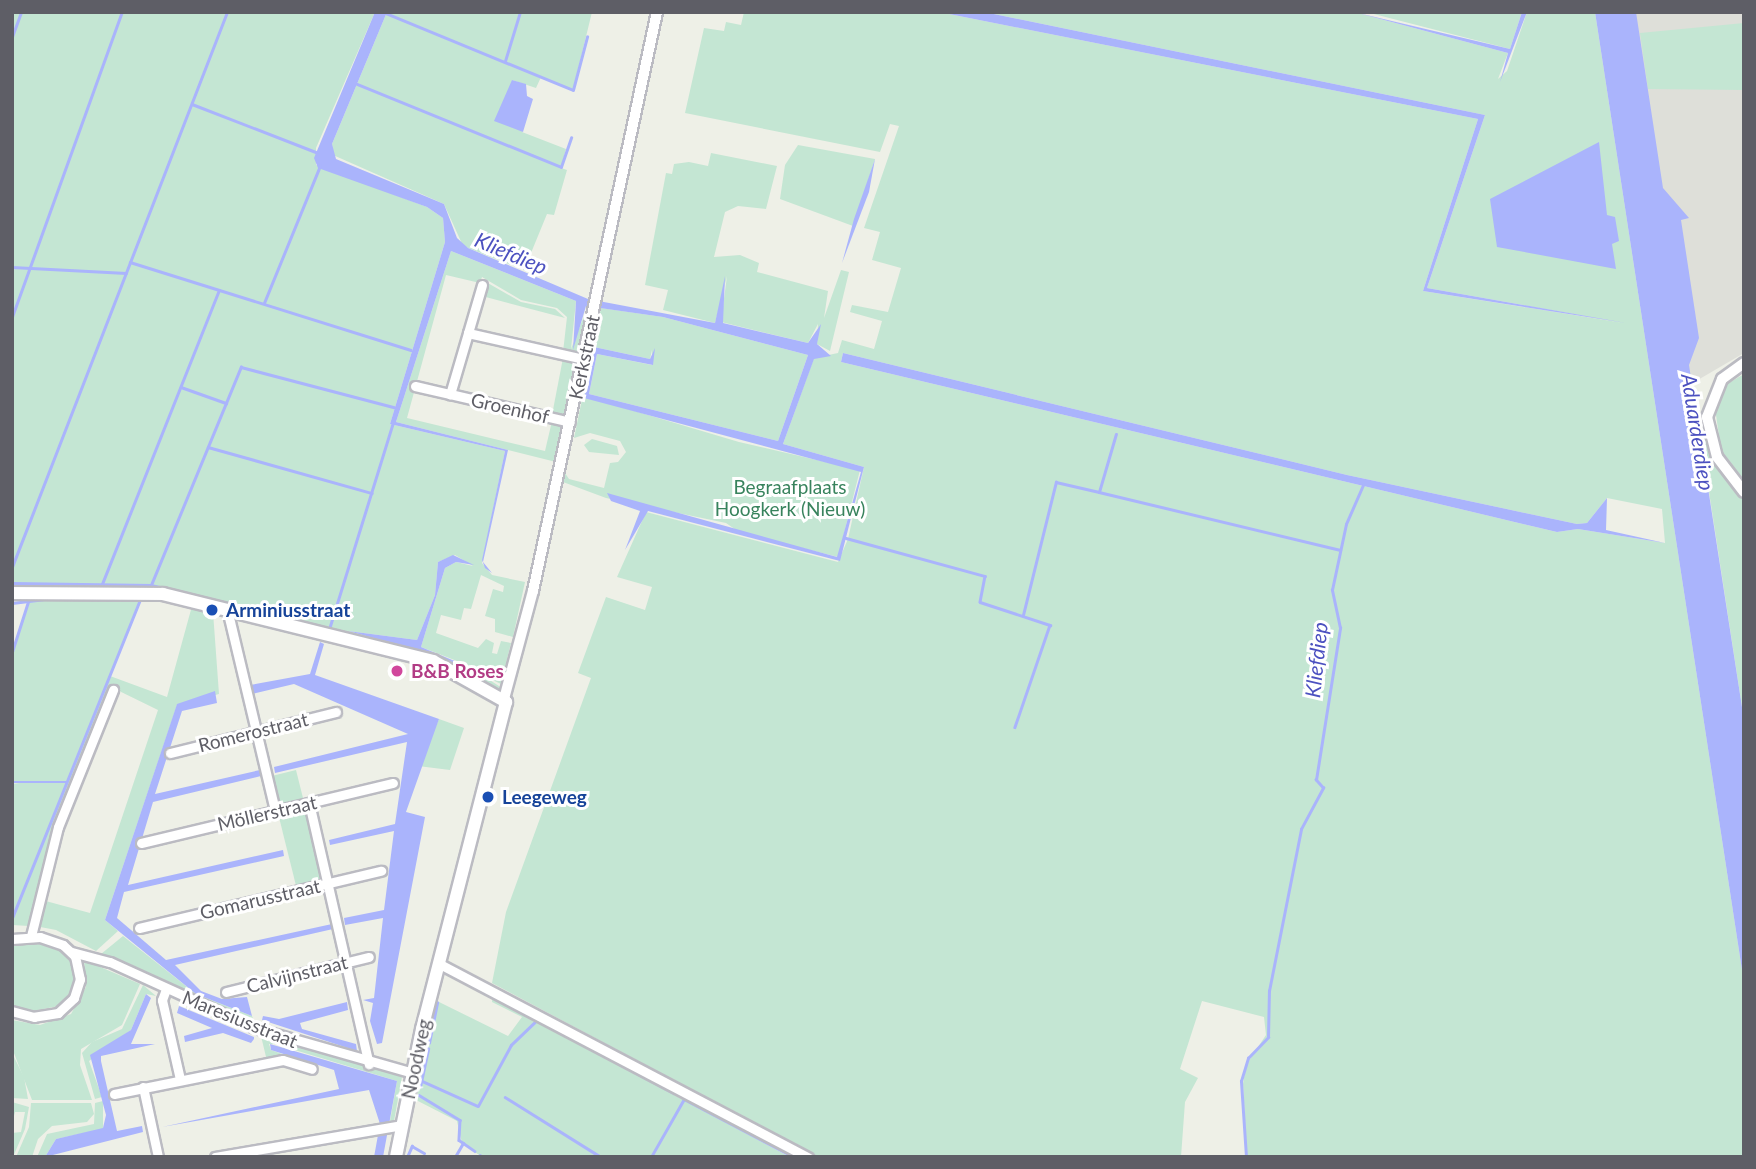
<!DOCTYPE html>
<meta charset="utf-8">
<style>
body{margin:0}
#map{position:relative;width:1756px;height:1169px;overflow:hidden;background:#eef0e7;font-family:Lato,sans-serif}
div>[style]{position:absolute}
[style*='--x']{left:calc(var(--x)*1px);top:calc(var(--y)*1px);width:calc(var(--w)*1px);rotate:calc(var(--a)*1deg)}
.industrial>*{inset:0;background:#dedfd9}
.green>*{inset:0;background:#c4e6d3;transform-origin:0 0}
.water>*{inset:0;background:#aab4fc}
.stream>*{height:2.5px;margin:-1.25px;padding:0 1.25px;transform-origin:1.25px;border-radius:1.25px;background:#aab4fc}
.roads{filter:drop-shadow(2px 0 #bbbbc2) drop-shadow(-2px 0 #bbbbc2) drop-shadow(0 2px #bbbbc2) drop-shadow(0 -2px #bbbbc2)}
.minor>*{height:9px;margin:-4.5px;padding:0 4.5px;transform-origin:4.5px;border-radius:4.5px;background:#fff}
.tertiary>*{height:10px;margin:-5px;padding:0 5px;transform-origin:5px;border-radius:5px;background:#fff}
.secondary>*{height:12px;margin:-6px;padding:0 6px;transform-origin:6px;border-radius:6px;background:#fff}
.dots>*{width:19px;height:19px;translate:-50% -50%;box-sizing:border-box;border:4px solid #fff;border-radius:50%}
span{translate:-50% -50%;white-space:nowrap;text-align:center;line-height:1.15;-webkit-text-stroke:6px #fff;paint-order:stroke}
.street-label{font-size:19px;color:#5e5e66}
.park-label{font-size:19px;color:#38835d}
.transit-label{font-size:19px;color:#164399;font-weight:700}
.left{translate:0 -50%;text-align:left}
.hotel-label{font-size:19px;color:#b23c85;font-weight:700}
.water-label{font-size:21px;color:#4c51c0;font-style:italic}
.frame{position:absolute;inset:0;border:14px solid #5e5e66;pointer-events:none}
</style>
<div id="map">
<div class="industrial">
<div style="clip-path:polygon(1605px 12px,1744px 12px,1744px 353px,1691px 384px)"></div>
</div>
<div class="green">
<div style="clip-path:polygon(evenodd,12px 12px,375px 12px,316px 148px,316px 165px,427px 207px,443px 218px,445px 242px,390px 424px,505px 451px,482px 563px,492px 575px,525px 582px,513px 637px,495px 632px,495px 619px,485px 616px,493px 589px,503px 592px,504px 586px,481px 575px,471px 609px,464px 608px,461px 620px,441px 615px,436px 633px,478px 648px,486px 639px,494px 643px,492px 653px,497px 654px,501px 641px,511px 643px,501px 684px,482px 675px,502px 688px,516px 645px,507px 690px,500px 693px,451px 665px,152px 585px,12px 585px,12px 12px,455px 555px,473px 566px,456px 562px,445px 568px,421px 647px,457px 661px,471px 671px,439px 656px,348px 631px,417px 640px,435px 595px,438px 562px,455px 555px)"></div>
<div style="clip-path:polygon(387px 12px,592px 12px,573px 90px,541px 77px,536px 88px,512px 80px,522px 132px,566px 149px,561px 168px,567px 170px,554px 215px,547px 214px,524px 270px,463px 246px,444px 204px,333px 155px,332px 144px)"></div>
<div style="clip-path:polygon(evenodd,744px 12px,939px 12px,1478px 119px,1423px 291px,1624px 323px,1427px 288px,1485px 115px,984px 12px,1354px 12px,1508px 53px,1498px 79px,1507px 71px,1527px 12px,1595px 12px,1744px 983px,1744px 1157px,1247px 1157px,1243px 1084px,1246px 1065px,1266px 1035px,1264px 1017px,1202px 1001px,1180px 1069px,1198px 1078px,1185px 1102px,1181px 1157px,818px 1157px,492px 983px,506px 912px,591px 678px,578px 673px,606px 597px,645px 610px,652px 587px,617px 577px,646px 512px,838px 562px,848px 539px,864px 467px,783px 444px,814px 358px,838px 353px,842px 340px,874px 349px,882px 321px,850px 312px,852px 305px,888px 312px,901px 268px,872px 260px,880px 232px,864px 228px,899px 126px,890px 124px,880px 152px,685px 113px,704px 28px,724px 31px,726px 22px,741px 25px,744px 12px,843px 353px,1347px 475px,1577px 524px,1587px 523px,1607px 498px,1662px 509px,1665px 543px,1578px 529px,1557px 532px,841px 362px,843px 353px)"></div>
<div style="clip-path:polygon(1366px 12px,1522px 12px,1510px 49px)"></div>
<div style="clip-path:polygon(1744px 23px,1744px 90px,1648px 89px,1640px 33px)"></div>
<div style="clip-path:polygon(798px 145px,875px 159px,853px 226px,780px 199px,785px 165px)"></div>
<div style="clip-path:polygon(711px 153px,777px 166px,766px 209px,738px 206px,725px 212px,714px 257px,740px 255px,759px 263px,757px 272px,828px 291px,824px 318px,841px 270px,849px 272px,830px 351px,817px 344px,818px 324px,808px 343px,721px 322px,727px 276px,715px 323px,663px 310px,668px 290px,645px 285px,666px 173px,672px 174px,674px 164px,689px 162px,708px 166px)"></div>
<div style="clip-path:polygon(451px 251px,576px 301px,571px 349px,588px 306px,578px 354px,563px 352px,567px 317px,557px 308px,521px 300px,482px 277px,480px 283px,446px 275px,407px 418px,545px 451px,552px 421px,564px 424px,556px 462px,396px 422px)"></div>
<div style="clip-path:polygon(486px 282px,521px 302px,555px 309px,565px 318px,482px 296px)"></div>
<div style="clip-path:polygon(601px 308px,663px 317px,808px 355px,778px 441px,589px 394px,597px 354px,652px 365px,652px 350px,650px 359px,594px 347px,584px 396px,739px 442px,860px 470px,838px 557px,739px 532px,726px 523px,606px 498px,563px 482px,565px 473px,569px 479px,604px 488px,610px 463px,618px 462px,626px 452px,620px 441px,590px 433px,574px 438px)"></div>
<div style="clip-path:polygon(563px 358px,578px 364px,563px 418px,552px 415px)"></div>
<div style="clip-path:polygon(1744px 374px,1744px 480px,1721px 450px,1715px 408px,1727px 384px)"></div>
<div style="clip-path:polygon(1704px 431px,1718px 469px,1744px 500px,1744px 720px,1700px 433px)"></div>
<div style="clip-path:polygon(592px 439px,617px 446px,619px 455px,589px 452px,584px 445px)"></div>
<div style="clip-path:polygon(141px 597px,110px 676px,167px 697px,192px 606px,213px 612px,219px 694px,177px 705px,105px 920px,118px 931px,96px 951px,56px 930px,35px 926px,42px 900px,90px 913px,158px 710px,113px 688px,56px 824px,29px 926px,12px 925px,12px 784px,27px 782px,12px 781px,12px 658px,29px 600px)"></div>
<div style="clip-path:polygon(439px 719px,464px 728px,450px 770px,418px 766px)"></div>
<div style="left:296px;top:770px;width:30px;height:26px;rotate:76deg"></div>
<div style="left:305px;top:810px;width:72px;height:27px;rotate:76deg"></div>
<div style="clip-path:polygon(123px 936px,196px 994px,252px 1016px,255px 1024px,101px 954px)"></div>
<div style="clip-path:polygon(39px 942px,65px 953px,73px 966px,73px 989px,59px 1006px,28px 1012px,12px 1005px,12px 945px)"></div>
<div style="clip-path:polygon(84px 960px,140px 984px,122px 1025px,81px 1049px,80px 1065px,92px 1100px,32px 1100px,12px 1048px,12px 1020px,40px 1025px,71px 1014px,86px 987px)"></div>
<div style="clip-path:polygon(143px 985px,156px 996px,146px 994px,131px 1030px,89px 1061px,102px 1097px,95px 1099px,82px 1053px,92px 1042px,122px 1029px)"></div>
<div style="clip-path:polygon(493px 993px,534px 1020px,790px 1157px,482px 1157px,462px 1143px,457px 1121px,416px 1100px,437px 1001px,508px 1036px,522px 1017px,492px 1002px)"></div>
<div style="clip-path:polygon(261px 1036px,402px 1077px,394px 1121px,390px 1121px,397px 1081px,275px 1044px,269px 1044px,271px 1050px,285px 1055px,267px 1061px)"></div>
<div style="clip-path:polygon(12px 1053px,24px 1077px,28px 1099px,12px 1098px)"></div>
<div style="clip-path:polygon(103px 1101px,103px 1129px,56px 1139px,45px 1157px,37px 1157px,47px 1134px,94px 1124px,95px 1103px)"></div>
<div style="clip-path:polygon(12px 1102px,29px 1107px,25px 1129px,13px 1157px,12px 1133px,21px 1132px,25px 1112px,15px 1112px,12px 1124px)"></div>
<div style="clip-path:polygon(31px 1103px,91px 1103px,94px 1114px,87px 1122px,52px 1126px,38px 1139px,32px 1157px,16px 1157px,29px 1127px)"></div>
</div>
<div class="water">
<div style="clip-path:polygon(375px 12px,387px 12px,332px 144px,336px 159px,444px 204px,457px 238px,468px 248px,588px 299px,715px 323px,725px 276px,723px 323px,808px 343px,821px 324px,817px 344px,831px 356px,814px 359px,783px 444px,864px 467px,840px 561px,648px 511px,625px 550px,640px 511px,611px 501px,607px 493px,837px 557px,861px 472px,584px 398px,594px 347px,650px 359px,655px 348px,653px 365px,597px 354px,589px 394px,778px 441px,808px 355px,663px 317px,586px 306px,573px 350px,576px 301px,451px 251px,396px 422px,508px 450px,483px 562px,492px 573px,485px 568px,482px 560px,505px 451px,390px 424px,445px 242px,443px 218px,427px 207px,318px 168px,314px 158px)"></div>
<div style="clip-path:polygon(939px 12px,984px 12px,1485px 115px,1427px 288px,1626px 323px,1423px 291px,1478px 119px)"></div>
<div style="clip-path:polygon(1354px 12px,1510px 49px,1522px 12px,1527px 12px,1500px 82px,1508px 53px)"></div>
<div style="clip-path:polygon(1595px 12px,1636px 12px,1663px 188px,1689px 218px,1681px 220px,1699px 338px,1689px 365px,1744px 720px,1744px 983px)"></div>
<div style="clip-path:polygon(512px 80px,526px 84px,527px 96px,533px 99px,523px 132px,494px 121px)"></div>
<div style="clip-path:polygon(1599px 142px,1607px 215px,1615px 217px,1619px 241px,1612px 244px,1616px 269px,1497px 247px,1490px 199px)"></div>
<div style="clip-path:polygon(875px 159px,869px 192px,842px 263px,854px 219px)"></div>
<div style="clip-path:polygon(843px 353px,1347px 475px,1577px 524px,1587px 523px,1607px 498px,1606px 530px,1665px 543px,1578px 529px,1557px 532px,841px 362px)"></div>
<div style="clip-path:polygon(453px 555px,474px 565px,456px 562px,445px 568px,421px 647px,457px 662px,471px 671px,439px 656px,348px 631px,417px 640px,435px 595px,438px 562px)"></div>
<div style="clip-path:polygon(320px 642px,324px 644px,315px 675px,439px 719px,406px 812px,425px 817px,382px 1043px,377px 1044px,370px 1021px,373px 1003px,363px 1000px,374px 998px,383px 918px,345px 925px,344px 918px,384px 910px,394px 831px,330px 845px,329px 840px,395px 824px,407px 742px,275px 773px,274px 767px,408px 734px,294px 684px,252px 694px,250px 685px,310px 674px)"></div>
<div style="clip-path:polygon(215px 691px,217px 703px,182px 711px,155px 794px,260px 770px,261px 776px,153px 802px,128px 885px,283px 850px,284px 856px,124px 892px,117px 918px,166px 960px,332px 924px,333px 929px,175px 965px,201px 991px,222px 999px,247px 997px,252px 1016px,196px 994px,105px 920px,177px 704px)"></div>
<div style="clip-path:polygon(146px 994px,151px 998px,131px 1044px,155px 1044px,101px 1056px,101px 1061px,117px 1131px,142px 1126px,143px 1132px,45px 1157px,56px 1139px,103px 1128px,106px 1115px,90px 1055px,131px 1030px)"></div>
<div style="clip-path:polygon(347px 1002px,348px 1010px,300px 1023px,302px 1029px,356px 1044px,357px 1051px,262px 1020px,263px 1016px,279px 1019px)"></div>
<div style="clip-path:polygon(179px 1006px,254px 1037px,254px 1039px,251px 1043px,223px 1033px,185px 1042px,184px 1036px,212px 1028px,177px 1013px)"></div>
<div style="clip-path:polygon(270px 1044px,397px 1081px,383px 1157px,374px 1157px,380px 1124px,369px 1090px,162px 1127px,339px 1089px,334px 1070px,271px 1050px)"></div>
</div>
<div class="stream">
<div style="--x:383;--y:12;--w:205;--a:22.3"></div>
<div style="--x:573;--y:90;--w:55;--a:-75.2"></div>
<div style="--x:12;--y:37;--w:27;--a:-70"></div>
<div style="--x:505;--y:61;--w:51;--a:-73"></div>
<div style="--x:357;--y:84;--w:220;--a:22.1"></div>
<div style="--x:561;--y:167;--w:31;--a:-71"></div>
<div style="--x:192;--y:104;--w:133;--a:21.2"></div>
<div style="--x:130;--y:262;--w:294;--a:17.4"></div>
<div style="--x:12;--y:267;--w:114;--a:3"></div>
<div style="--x:264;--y:303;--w:148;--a:-67.8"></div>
<div style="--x:12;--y:317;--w:324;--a:-70.2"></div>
<div style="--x:181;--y:387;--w:48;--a:19.6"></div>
<div style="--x:208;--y:447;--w:170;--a:15.7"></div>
<div style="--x:1099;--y:492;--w:248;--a:13.5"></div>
<div style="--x:846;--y:538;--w:144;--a:15.3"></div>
<div style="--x:985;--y:576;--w:26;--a:101"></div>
<div style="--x:980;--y:602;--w:74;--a:18.2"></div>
<div style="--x:1050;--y:625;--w:108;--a:108.9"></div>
<div style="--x:12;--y:567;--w:595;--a:-68.82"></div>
<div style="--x:12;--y:583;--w:139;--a:0.8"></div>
<div style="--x:151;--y:585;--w:87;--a:13.2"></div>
<div style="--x:102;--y:584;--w:316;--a:-68.3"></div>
<div style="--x:151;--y:585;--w:236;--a:-67.6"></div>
<div style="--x:241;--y:367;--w:158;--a:14.7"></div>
<div style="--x:12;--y:603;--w:31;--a:-7"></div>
<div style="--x:1023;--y:615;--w:137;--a:-76.1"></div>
<div style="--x:1056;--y:482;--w:44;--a:13.1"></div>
<div style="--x:1099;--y:492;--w:60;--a:-73.7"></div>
<div style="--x:330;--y:626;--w:214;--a:-72.8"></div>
<div style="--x:12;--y:652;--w:52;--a:-72.3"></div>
<div style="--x:12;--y:782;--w:55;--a:0"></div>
<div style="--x:12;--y:918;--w:344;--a:-68.1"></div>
<div style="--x:429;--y:1043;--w:41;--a:-78.7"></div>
<div style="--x:422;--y:1081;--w:61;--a:24.1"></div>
<div style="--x:478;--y:1106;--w:69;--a:-61.6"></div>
<div style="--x:511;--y:1045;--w:36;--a:-44"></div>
<div style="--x:537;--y:1020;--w:155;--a:28.1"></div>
<div style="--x:420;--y:1087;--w:39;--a:-78"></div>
<div style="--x:419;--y:1095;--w:48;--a:31.4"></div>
<div style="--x:460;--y:1120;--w:20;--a:93"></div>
<div style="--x:459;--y:1140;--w:19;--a:35"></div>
<div style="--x:505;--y:1097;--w:113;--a:32"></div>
<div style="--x:480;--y:1155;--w:4;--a:34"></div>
<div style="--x:429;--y:1156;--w:2;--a:27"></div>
<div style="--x:407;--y:1157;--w:12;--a:-66"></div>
<div style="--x:412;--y:1146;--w:14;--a:30"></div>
<div style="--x:455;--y:1157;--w:16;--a:-60"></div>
<div style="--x:651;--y:1157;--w:67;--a:-60.4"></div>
<div style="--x:684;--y:1099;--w:124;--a:27.8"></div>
<div style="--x:1246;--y:1157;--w:76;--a:-93.8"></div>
<div style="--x:1241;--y:1081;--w:24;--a:-73"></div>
<div style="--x:1248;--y:1058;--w:29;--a:-46"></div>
<div style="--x:1268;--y:1037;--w:46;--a:-88.8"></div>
<div style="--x:1269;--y:991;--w:165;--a:-78.8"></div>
<div style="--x:1301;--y:829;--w:47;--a:-61.8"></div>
<div style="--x:1323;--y:788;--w:11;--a:-131"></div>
<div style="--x:1316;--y:780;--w:154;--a:-81"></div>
<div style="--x:1340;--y:628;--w:39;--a:-102"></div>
<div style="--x:1332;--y:590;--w:67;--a:-78"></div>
<div style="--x:1346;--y:524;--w:43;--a:-66.4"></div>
</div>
<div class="roads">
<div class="minor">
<div style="--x:482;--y:285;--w:50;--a:106.3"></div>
<div style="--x:468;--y:333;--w:118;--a:12.7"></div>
<div style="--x:468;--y:333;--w:64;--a:106.4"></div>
<div style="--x:450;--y:394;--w:123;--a:13.1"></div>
<div style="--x:415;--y:386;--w:36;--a:13"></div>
<div style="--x:227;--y:609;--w:208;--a:76.6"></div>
<div style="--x:170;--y:753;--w:171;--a:-13.9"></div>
<div style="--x:309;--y:803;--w:268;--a:77.1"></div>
<div style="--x:141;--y:843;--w:259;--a:-13.4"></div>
<div style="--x:139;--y:928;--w:249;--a:-13.3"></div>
<div style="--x:31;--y:936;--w:112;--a:-76.1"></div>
<div style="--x:58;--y:827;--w:148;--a:-68.1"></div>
<div style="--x:12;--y:939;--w:28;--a:-4"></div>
<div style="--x:40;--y:937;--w:24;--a:19"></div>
<div style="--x:63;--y:945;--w:16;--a:43"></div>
<div style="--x:75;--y:956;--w:24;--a:78"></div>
<div style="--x:80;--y:979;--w:20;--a:108"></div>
<div style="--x:74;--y:998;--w:22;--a:137"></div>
<div style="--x:58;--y:1013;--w:24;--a:171"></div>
<div style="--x:34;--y:1017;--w:23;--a:-165"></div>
<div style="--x:72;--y:952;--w:39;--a:15"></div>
<div style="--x:110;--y:962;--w:159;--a:24.5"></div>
<div style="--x:255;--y:1028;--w:164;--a:15.9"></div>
<div style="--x:438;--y:963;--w:418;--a:27.7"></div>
<div style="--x:166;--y:989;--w:12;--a:110"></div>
<div style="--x:162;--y:1000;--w:81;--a:77.2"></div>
<div style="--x:226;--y:992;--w:147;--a:-13.8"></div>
<div style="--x:143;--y:1087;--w:72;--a:77.9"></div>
<div style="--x:114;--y:1094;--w:172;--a:-11.4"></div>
<div style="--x:283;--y:1060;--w:30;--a:17"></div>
<div style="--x:215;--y:1157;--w:190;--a:-9.7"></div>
</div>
<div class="tertiary">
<div style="--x:1744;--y:363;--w:27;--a:144"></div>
<div style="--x:1722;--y:379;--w:41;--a:111.5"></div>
<div style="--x:1707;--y:417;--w:41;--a:76"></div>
<div style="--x:1717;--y:457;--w:44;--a:52.4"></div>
<div style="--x:504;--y:699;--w:112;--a:-75"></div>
<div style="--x:533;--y:591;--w:592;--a:-77.91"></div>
</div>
<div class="secondary">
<div style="--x:12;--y:593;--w:151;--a:0.4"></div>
<div style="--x:163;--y:594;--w:278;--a:13.9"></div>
<div style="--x:433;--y:661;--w:84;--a:29.3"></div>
<div style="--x:506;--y:702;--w:338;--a:104.4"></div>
<div style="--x:422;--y:1029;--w:131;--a:101.5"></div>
</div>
</div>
<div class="dots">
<div style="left:212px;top:610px;background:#1a4fb4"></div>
<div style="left:397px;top:671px;background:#d1479c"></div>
<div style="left:488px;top:797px;background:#1a4fb4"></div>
</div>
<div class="street-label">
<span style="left:584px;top:357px;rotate:-78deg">Kerkstraat</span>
<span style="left:510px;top:408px;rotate:13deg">Groenhof</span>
<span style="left:253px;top:732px;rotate:-14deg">Romerostraat</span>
<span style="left:267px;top:813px;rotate:-13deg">Möllerstraat</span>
<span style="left:260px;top:899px;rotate:-13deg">Gomarusstraat</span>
<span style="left:297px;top:974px;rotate:-14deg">Calvijnstraat</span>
<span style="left:240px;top:1019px;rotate:22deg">Maresiusstraat</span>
<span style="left:416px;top:1059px;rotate:-78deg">Noodweg</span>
</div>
<div class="park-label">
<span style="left:790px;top:498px">Begraafplaats<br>Hoogkerk (Nieuw)</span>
</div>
<div class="transit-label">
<span class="left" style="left:226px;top:610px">Arminiusstraat</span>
<span class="left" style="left:502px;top:797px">Leegeweg</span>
</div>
<div class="hotel-label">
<span class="left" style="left:411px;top:671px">B&amp;B Roses</span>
</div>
<div class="water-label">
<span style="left:511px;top:253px;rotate:23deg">Kliefdiep</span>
<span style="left:1698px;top:432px;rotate:81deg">Aduarderdiep</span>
<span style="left:1316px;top:660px;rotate:-84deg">Kliefdiep</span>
</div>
<div class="frame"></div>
</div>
